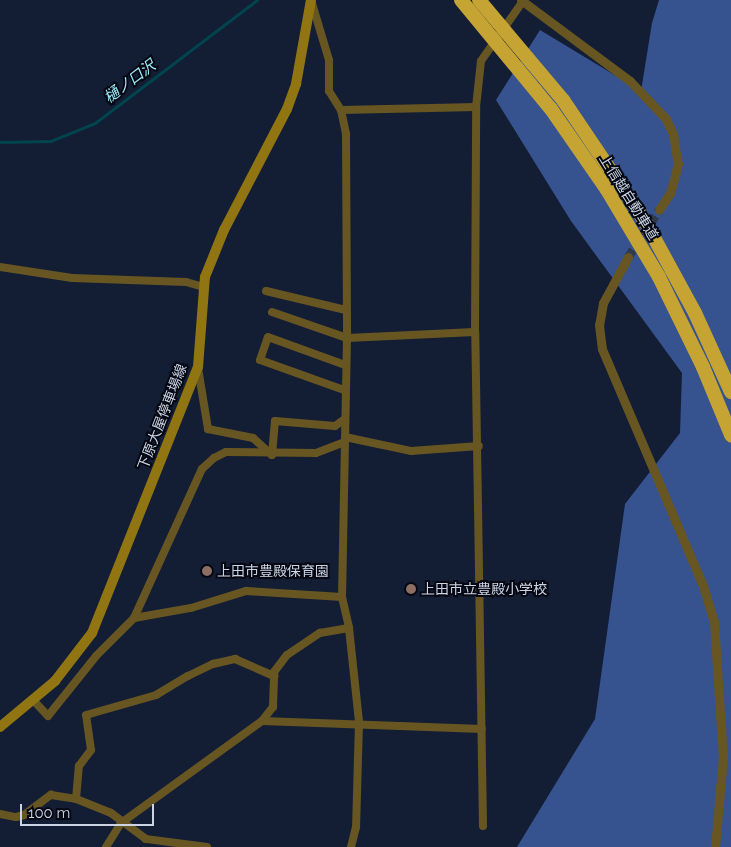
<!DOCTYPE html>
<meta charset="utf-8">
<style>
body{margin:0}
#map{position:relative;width:731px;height:847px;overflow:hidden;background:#131e35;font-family:Raleway,"Noto Sans JP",sans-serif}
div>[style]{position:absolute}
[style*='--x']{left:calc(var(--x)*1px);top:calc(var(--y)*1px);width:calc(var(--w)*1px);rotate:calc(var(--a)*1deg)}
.forest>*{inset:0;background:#37538f}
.stream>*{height:2.5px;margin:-1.25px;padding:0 1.25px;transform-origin:1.25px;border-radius:1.25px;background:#00444d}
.tertiary-tunnel>*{height:9px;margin-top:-4.5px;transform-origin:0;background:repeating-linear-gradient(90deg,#2f394f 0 9px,transparent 0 13.5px)}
.minor>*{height:8px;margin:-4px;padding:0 4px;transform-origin:4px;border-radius:4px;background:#675622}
.tertiary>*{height:9px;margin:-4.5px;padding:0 4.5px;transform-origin:4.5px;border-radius:4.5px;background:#675622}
.secondary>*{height:10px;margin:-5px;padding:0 5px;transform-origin:5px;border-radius:5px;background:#907512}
.motorway>*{height:14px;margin:-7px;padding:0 7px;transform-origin:7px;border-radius:7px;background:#c5a434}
.motorway-bridge>*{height:14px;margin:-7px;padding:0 7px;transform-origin:7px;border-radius:7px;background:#c5a434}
.dots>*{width:14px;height:14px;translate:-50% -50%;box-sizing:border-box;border:2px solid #050812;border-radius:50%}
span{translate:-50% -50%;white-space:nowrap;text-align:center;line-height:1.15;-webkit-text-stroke:4px #050812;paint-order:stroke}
.street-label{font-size:14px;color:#ccd4e4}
.poi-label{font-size:14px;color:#ccd4e4}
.left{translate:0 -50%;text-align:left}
.water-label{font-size:15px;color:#9aeaf8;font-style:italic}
.scale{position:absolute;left:20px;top:804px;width:134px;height:22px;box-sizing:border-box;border:2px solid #ccd4e4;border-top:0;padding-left:6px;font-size:15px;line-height:18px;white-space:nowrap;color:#ccd4e4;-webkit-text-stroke:4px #050812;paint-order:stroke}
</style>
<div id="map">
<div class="forest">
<div style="clip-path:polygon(659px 0,731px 0,731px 847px,517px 847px,595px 719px,625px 504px,680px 433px,682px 373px,571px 221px,496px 100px,540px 30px,641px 91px,652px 23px)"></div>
</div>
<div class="stream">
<div style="--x:0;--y:142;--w:51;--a:-1.1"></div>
<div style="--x:51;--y:141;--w:48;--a:-22.2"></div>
<div style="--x:95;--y:123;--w:203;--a:-37.2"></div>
</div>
<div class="tertiary-tunnel">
<div style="--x:628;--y:257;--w:56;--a:-56.6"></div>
</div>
<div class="minor">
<div style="--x:311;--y:0;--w:63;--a:73.3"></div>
<div style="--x:329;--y:60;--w:31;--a:90"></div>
<div style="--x:329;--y:91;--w:22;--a:58"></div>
<div style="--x:341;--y:110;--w:25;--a:78"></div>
<div style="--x:346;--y:134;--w:204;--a:89.7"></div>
<div style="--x:347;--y:338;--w:259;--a:91.1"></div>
<div style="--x:342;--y:597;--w:32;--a:77"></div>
<div style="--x:349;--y:628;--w:95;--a:83.9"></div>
<div style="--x:359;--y:722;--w:105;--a:91.6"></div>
<div style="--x:356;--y:827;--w:21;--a:104"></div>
<div style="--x:341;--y:110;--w:135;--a:-1.3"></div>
<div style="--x:0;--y:267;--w:73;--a:8.7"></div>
<div style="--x:72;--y:278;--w:114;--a:2"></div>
<div style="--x:186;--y:282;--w:18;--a:16"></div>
<div style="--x:266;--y:291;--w:82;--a:13.4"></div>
<div style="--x:272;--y:312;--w:79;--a:19.1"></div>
<div style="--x:347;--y:338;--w:128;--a:-2.7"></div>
<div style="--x:198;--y:368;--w:62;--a:80.7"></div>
<div style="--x:208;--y:429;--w:46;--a:11.3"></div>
<div style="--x:253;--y:438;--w:25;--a:42"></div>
<div style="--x:344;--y:390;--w:89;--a:-160.3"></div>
<div style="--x:260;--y:360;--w:24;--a:-71"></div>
<div style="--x:268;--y:337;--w:82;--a:20"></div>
<div style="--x:345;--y:437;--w:67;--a:12"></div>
<div style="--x:411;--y:451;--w:68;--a:-4.2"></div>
<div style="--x:272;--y:455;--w:34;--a:-85"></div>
<div style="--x:275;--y:421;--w:60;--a:4.8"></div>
<div style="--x:335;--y:426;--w:12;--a:-35"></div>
<div style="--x:134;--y:618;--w:164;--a:-65.5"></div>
<div style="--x:202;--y:469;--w:16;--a:-43"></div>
<div style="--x:214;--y:458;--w:13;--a:-27"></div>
<div style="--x:226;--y:452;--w:90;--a:0.6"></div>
<div style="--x:316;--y:453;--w:30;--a:-21"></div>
<div style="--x:33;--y:700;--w:22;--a:47"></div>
<div style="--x:48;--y:716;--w:77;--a:-51.3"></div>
<div style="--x:96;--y:656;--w:54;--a:-45"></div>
<div style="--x:134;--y:618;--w:58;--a:-10"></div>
<div style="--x:191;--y:608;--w:58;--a:-17.2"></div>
<div style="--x:246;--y:591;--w:96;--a:3.6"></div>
<div style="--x:262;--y:721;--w:220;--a:2.1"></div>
<div style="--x:0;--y:814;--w:16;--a:11"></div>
<div style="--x:16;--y:817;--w:8;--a:-14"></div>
<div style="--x:24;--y:815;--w:34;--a:-37"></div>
<div style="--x:51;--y:795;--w:25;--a:9"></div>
<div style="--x:483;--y:826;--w:494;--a:-90.9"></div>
<div style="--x:475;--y:332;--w:225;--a:-89.7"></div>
<div style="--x:476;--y:107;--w:46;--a:-83.8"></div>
<div style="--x:481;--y:61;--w:73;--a:-55"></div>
<div style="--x:106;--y:847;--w:28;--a:-58"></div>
<div style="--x:121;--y:823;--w:174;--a:-35.9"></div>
<div style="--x:262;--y:721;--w:18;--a:-52"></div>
<div style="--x:273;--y:707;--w:35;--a:-88"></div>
<div style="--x:274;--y:672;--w:21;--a:-53"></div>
<div style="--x:287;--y:655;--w:40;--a:-34"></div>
<div style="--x:320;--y:633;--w:29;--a:-10"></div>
<div style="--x:207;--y:847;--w:62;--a:-172.5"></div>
<div style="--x:146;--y:839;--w:44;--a:-143.4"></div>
<div style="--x:111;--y:813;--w:38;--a:-158"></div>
<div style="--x:76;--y:799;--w:33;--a:-85"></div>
<div style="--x:79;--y:766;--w:20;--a:-53"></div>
<div style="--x:91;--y:750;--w:35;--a:-98"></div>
<div style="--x:86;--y:715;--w:73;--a:-15.9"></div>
<div style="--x:156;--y:695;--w:37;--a:-31"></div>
<div style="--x:188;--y:676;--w:28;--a:-26"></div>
<div style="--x:213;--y:664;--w:23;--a:-13"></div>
<div style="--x:235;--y:659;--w:43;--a:23.6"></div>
</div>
<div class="tertiary">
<div style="--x:521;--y:0;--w:136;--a:36.6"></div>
<div style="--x:630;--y:81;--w:52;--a:46.5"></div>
<div style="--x:666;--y:119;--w:17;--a:65"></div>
<div style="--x:673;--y:134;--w:30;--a:81"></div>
<div style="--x:678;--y:164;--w:30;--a:105"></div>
<div style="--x:670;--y:193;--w:20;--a:123"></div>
<div style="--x:628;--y:257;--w:52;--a:118.5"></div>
<div style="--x:603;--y:303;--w:22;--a:100"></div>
<div style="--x:599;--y:325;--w:24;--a:83"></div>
<div style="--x:602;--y:349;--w:258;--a:66.9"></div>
<div style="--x:703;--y:586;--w:38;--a:73"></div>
<div style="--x:714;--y:622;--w:134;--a:86.2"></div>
<div style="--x:723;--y:756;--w:91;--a:95"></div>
</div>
<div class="secondary">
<div style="--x:0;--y:727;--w:72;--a:-39.9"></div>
<div style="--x:55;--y:681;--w:61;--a:-52.4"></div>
<div style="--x:92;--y:633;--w:286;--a:-68.3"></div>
<div style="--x:198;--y:367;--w:90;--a:-85.6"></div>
<div style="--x:205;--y:277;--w:51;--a:-68"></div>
<div style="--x:224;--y:230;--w:136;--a:-62.5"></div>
<div style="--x:287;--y:109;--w:27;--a:-70"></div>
<div style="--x:296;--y:84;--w:85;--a:-79.9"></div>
</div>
<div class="motorway">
<div style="--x:563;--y:100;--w:148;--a:56"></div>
<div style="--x:646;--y:223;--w:102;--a:61.4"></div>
<div style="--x:695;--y:313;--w:87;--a:65.5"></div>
<div style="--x:551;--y:109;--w:98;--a:55.3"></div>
<div style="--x:607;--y:190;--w:101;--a:59.1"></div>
<div style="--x:659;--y:277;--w:100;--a:63.9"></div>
<div style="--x:703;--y:367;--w:74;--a:67.6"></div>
</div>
<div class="motorway-bridge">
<div style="--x:461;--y:0;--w:141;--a:50.5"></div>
<div style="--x:479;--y:0;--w:131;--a:50"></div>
</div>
<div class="dots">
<div style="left:207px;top:571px;background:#8d6e63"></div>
<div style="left:411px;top:589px;background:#8d6e63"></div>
</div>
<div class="street-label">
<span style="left:629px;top:197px;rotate:58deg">上信越自動車道</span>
<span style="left:162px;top:417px;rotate:-69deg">下原大屋停車場線</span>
</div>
<div class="poi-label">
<span class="left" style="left:217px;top:571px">上田市豊殿保育園</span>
<span class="left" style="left:421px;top:589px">上田市立豊殿小学校</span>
</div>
<div class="water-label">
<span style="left:130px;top:82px;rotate:-37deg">樋ノ口沢</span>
</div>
<div class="scale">100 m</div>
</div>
